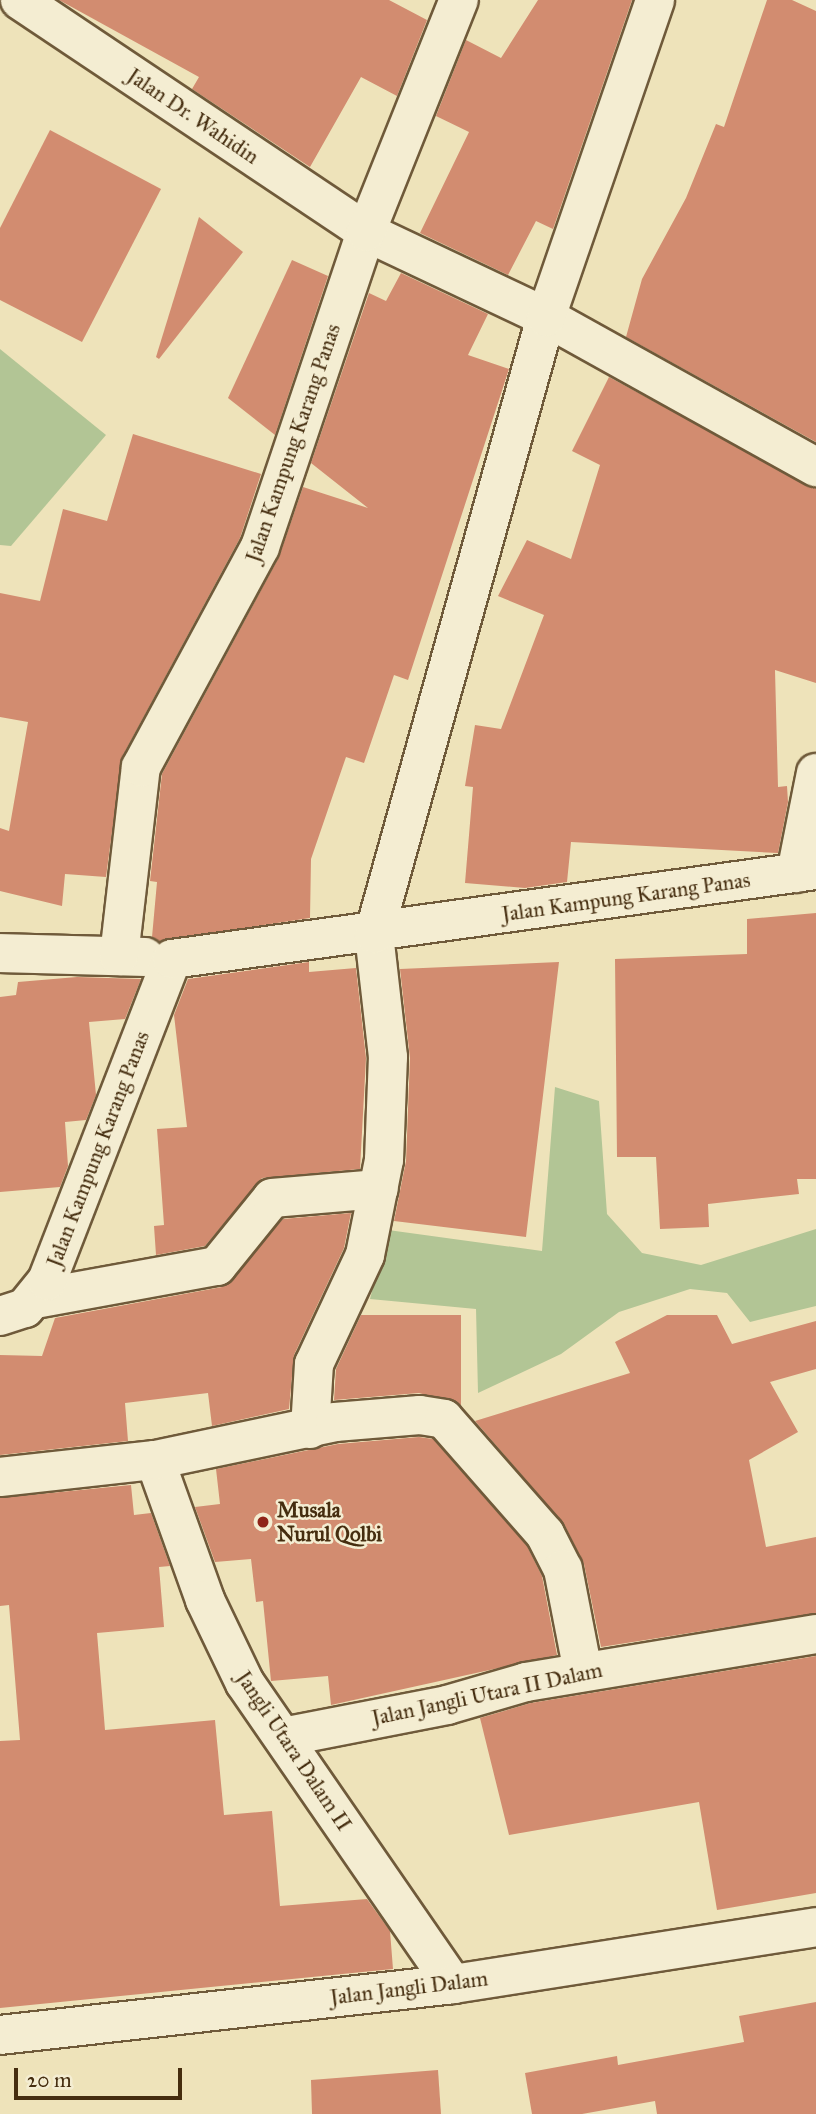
<!DOCTYPE html>
<style>
body{margin:0}
#map{position:relative;width:816px;height:2114px;overflow:hidden;background:#eee3ba;font-family:"IM FELL Great Primer",serif}
div>[style]{position:absolute}
[style*='--x']{left:calc(var(--x)*1px);top:calc(var(--y)*1px);width:calc(var(--w)*1px);rotate:calc(var(--a)*1deg)}
.green>*{inset:0;background:#b2c595}
.building>*{inset:0;background:#d28c70}
.roads{filter:drop-shadow(2px 0 #6f5a3a) drop-shadow(-2px 0 #6f5a3a) drop-shadow(0 2px #6f5a3a) drop-shadow(0 -2px #6f5a3a)}
.street>*{height:38px;margin:-19px;padding:0 19px;transform-origin:19px;border-radius:19px;background:#f4edd2}
.dots>*{width:19px;height:19px;translate:-50% -50%;box-sizing:border-box;border:4px solid #f4edd2;border-radius:50%}
span{translate:-50% -50%;white-space:nowrap;text-align:center;line-height:1.15;-webkit-text-stroke:5px #f4edd2;paint-order:stroke}
.street-label{font-size:21px;color:#452d0f}
.poi-label{font-size:21px;color:#452d0f;font-weight:700}
.left{translate:0 -50%;text-align:left}
.scale{position:absolute;left:14px;top:2068px;width:168px;height:32px;box-sizing:border-box;border:4px solid #452d0f;border-top:0;padding-left:9px;font-size:21px;line-height:24px;white-space:nowrap;color:#452d0f;-webkit-text-stroke:5px #f4edd2;paint-order:stroke}
</style>
<div id="map">
<div class="green">
<div style="clip-path:polygon(0 349px,106px 435px,11px 546px,0 545px)"></div>
<div style="clip-path:polygon(555px 1087px,599px 1101px,607px 1214px,642px 1253px,701px 1265px,816px 1229px,816px 1306px,750px 1322px,727px 1293px,690px 1289px,619px 1312px,561px 1354px,478px 1393px,476px 1309px,370px 1299px,388px 1230px,542px 1251px)"></div>
</div>
<div class="building">
<div style="clip-path:polygon(59px 0,389px 0,427px 20px,397px 96px,361px 77px,310px 167px,192px 89px,199px 77px)"></div>
<div style="clip-path:polygon(538px 0,632px 0,553px 229px,536px 221px,508px 275px,420px 233px,469px 132px,436px 116px,466px 40px,501px 58px)"></div>
<div style="clip-path:polygon(767px 0,792px 0,816px 11px,816px 442px,626px 337px,642px 279px,686px 198px,716px 124px,724px 127px)"></div>
<div style="clip-path:polygon(50px 130px,161px 189px,82px 342px,0 300px,0 228px)"></div>
<div style="clip-path:polygon(199px 217px,243px 252px,159px 359px,156px 357px)"></div>
<div style="clip-path:polygon(292px 260px,328px 276px,275px 435px,228px 398px)"></div>
<div style="clip-path:polygon(401px 273px,488px 314px,468px 355px,509px 369px,408px 680px,394px 675px,364px 763px,346px 757px,311px 859px,310px 918px,159px 941px,152px 937px,157px 882px,150px 881px,162px 774px,279px 557px,303px 487px,368px 508px,311px 463px,369px 293px,386px 301px)"></div>
<div style="clip-path:polygon(609px 377px,816px 489px,816px 683px,775px 670px,778px 787px,787px 786px,788px 802px,778px 853px,571px 842px,567px 882px,525px 888px,465px 883px,473px 787px,465px 786px,475px 725px,501px 729px,544px 615px,498px 596px,527px 540px,571px 559px,600px 465px,572px 451px)"></div>
<div style="clip-path:polygon(133px 434px,261px 474px,240px 538px,122px 757px,106px 877px,65px 874px,62px 906px,0 891px,0 828px,9px 831px,28px 722px,0 717px,0 593px,40px 601px,63px 509px,107px 521px)"></div>
<div style="clip-path:polygon(816px 913px,816px 1179px,797px 1179px,799px 1194px,708px 1204px,709px 1227px,660px 1229px,656px 1157px,617px 1157px,615px 959px,747px 954px,747px 919px)"></div>
<div style="clip-path:polygon(309px 962px,309px 972px,356px 968px,366px 1058px,360px 1169px,262px 1178px,205px 1246px,156px 1255px,154px 1226px,164px 1225px,157px 1129px,187px 1127px,174px 1015px,188px 979px)"></div>
<div style="clip-path:polygon(559px 962px,526px 1237px,394px 1221px,406px 1161px,410px 1058px,400px 969px)"></div>
<div style="clip-path:polygon(77px 977px,141px 979px,125px 1019px,89px 1022px,96px 1095px,86px 1120px,65px 1122px,68px 1166px,60px 1187px,0 1192px,0 997px,16px 995px,18px 982px)"></div>
<div style="clip-path:polygon(351px 1213px,344px 1248px,294px 1355px,289px 1409px,212px 1426px,208px 1393px,125px 1403px,128px 1441px,0 1455px,0 1355px,42px 1356px,55px 1318px,222px 1287px,283px 1219px)"></div>
<div style="clip-path:polygon(361px 1315px,461px 1315px,461px 1405px,419px 1393px,334px 1400px,336px 1369px)"></div>
<div style="clip-path:polygon(667px 1315px,717px 1315px,732px 1344px,816px 1321px,816px 1369px,770px 1382px,798px 1432px,749px 1460px,766px 1547px,816px 1537px,816px 1613px,601px 1647px,584px 1564px,564px 1524px,475px 1421px,630px 1373px,615px 1342px)"></div>
<div style="clip-path:polygon(419px 1437px,433px 1439px,527px 1546px,542px 1576px,557px 1655px,331px 1705px,328px 1676px,271px 1681px,263px 1601px,256px 1602px,251px 1559px,215px 1562px,195px 1507px,220px 1504px,216px 1469px,338px 1444px)"></div>
<div style="clip-path:polygon(131px 1485px,134px 1515px,151px 1513px,170px 1566px,159px 1567px,164px 1627px,97px 1633px,105px 1730px,215px 1720px,224px 1815px,272px 1811px,280px 1906px,367px 1899px,390px 1931px,393px 1969px,0 2008px,0 1741px,20px 1740px,9px 1605px,0 1606px,0 1498px)"></div>
<div style="clip-path:polygon(816px 1656px,816px 1893px,717px 1910px,699px 1802px,509px 1835px,480px 1718px,531px 1703px)"></div>
<div style="clip-path:polygon(816px 2002px,816px 2114px,657px 2114px,655px 2101px,582px 2114px,532px 2114px,525px 2073px,617px 2056px,618px 2065px,744px 2042px,739px 2016px)"></div>
<div style="clip-path:polygon(438px 2070px,441px 2114px,312px 2114px,311px 2080px)"></div>
</div>
<div class="roads">
<div class="street">
<div style="--x:20;--y:0;--w:417;--a:33.8"></div>
<div style="--x:366;--y:232;--w:199;--a:25.3"></div>
<div style="--x:546;--y:317;--w:309;--a:29.1"></div>
<div style="--x:796;--y:873;--w:102;--a:-78.7"></div>
<div style="--x:0;--y:953;--w:145;--a:1.6"></div>
<div style="--x:119;--y:956;--w:190;--a:-83.4"></div>
<div style="--x:141;--y:767;--w:250;--a:-61.6"></div>
<div style="--x:260;--y:547;--w:332;--a:-71.4"></div>
<div style="--x:366;--y:232;--w:250;--a:-68.2"></div>
<div style="--x:35;--y:1299;--w:185;--a:-10.3"></div>
<div style="--x:217;--y:1266;--w:87;--a:-51"></div>
<div style="--x:272;--y:1198;--w:107;--a:-4.8"></div>
<div style="--x:0;--y:1316;--w:26;--a:-18"></div>
<div style="--x:25;--y:1308;--w:35;--a:-51"></div>
<div style="--x:47;--y:1281;--w:345;--a:-68.8"></div>
<div style="--x:172;--y:959;--w:650;--a:-7.87"></div>
<div style="--x:310;--y:1429;--w:65;--a:-86.5"></div>
<div style="--x:314;--y:1364;--w:120;--a:-64.9"></div>
<div style="--x:365;--y:1255;--w:97;--a:-78.7"></div>
<div style="--x:384;--y:1160;--w:103;--a:-87.8"></div>
<div style="--x:388;--y:1057;--w:124;--a:-96.5"></div>
<div style="--x:374;--y:934;--w:641;--a:-74.42"></div>
<div style="--x:546;--y:317;--w:335;--a:-71"></div>
<div style="--x:155;--y:1460;--w:149;--a:70.3"></div>
<div style="--x:205;--y:1600;--w:92;--a:64.3"></div>
<div style="--x:245;--y:1683;--w:366;--a:55.4"></div>
<div style="--x:0;--y:1477;--w:156;--a:-6.3"></div>
<div style="--x:155;--y:1460;--w:184;--a:-11.9"></div>
<div style="--x:335;--y:1422;--w:85;--a:-4.7"></div>
<div style="--x:420;--y:1415;--w:24;--a:9"></div>
<div style="--x:444;--y:1419;--w:153;--a:48.7"></div>
<div style="--x:545;--y:1534;--w:39;--a:63"></div>
<div style="--x:563;--y:1569;--w:105;--a:79"></div>
<div style="--x:283;--y:1737;--w:167;--a:-11"></div>
<div style="--x:447;--y:1705;--w:82;--a:-16.2"></div>
<div style="--x:526;--y:1682;--w:294;--a:-9.4"></div>
<div style="--x:0;--y:2035;--w:456;--a:-6.4"></div>
<div style="--x:453;--y:1984;--w:367;--a:-8.9"></div>
</div>
</div>
<div class="dots">
<div style="left:263px;top:1522px;background:#8f2418"></div>
</div>
<div class="street-label">
<span style="left:193px;top:116px;rotate:34deg">Jalan Dr. Wahidin</span>
<span style="left:293px;top:443px;rotate:-71deg">Jalan Kampung Karang Panas</span>
<span style="left:626px;top:897px;rotate:-8deg">Jalan Kampung Karang Panas</span>
<span style="left:98px;top:1149px;rotate:-69deg">Jalan Kampung Karang Panas</span>
<span style="left:487px;top:1694px;rotate:-12deg">Jalan Jangli Utara II Dalam</span>
<span style="left:294px;top:1751px;rotate:56deg">Jangli Utara Dalam II</span>
<span style="left:409px;top:1988px;rotate:-7deg">Jalan Jangli Dalam</span>
</div>
<div class="poi-label">
<span class="left" style="left:277px;top:1522px">Musala<br>Nurul Qolbi</span>
</div>
<div class="scale">20 m</div>
</div>
